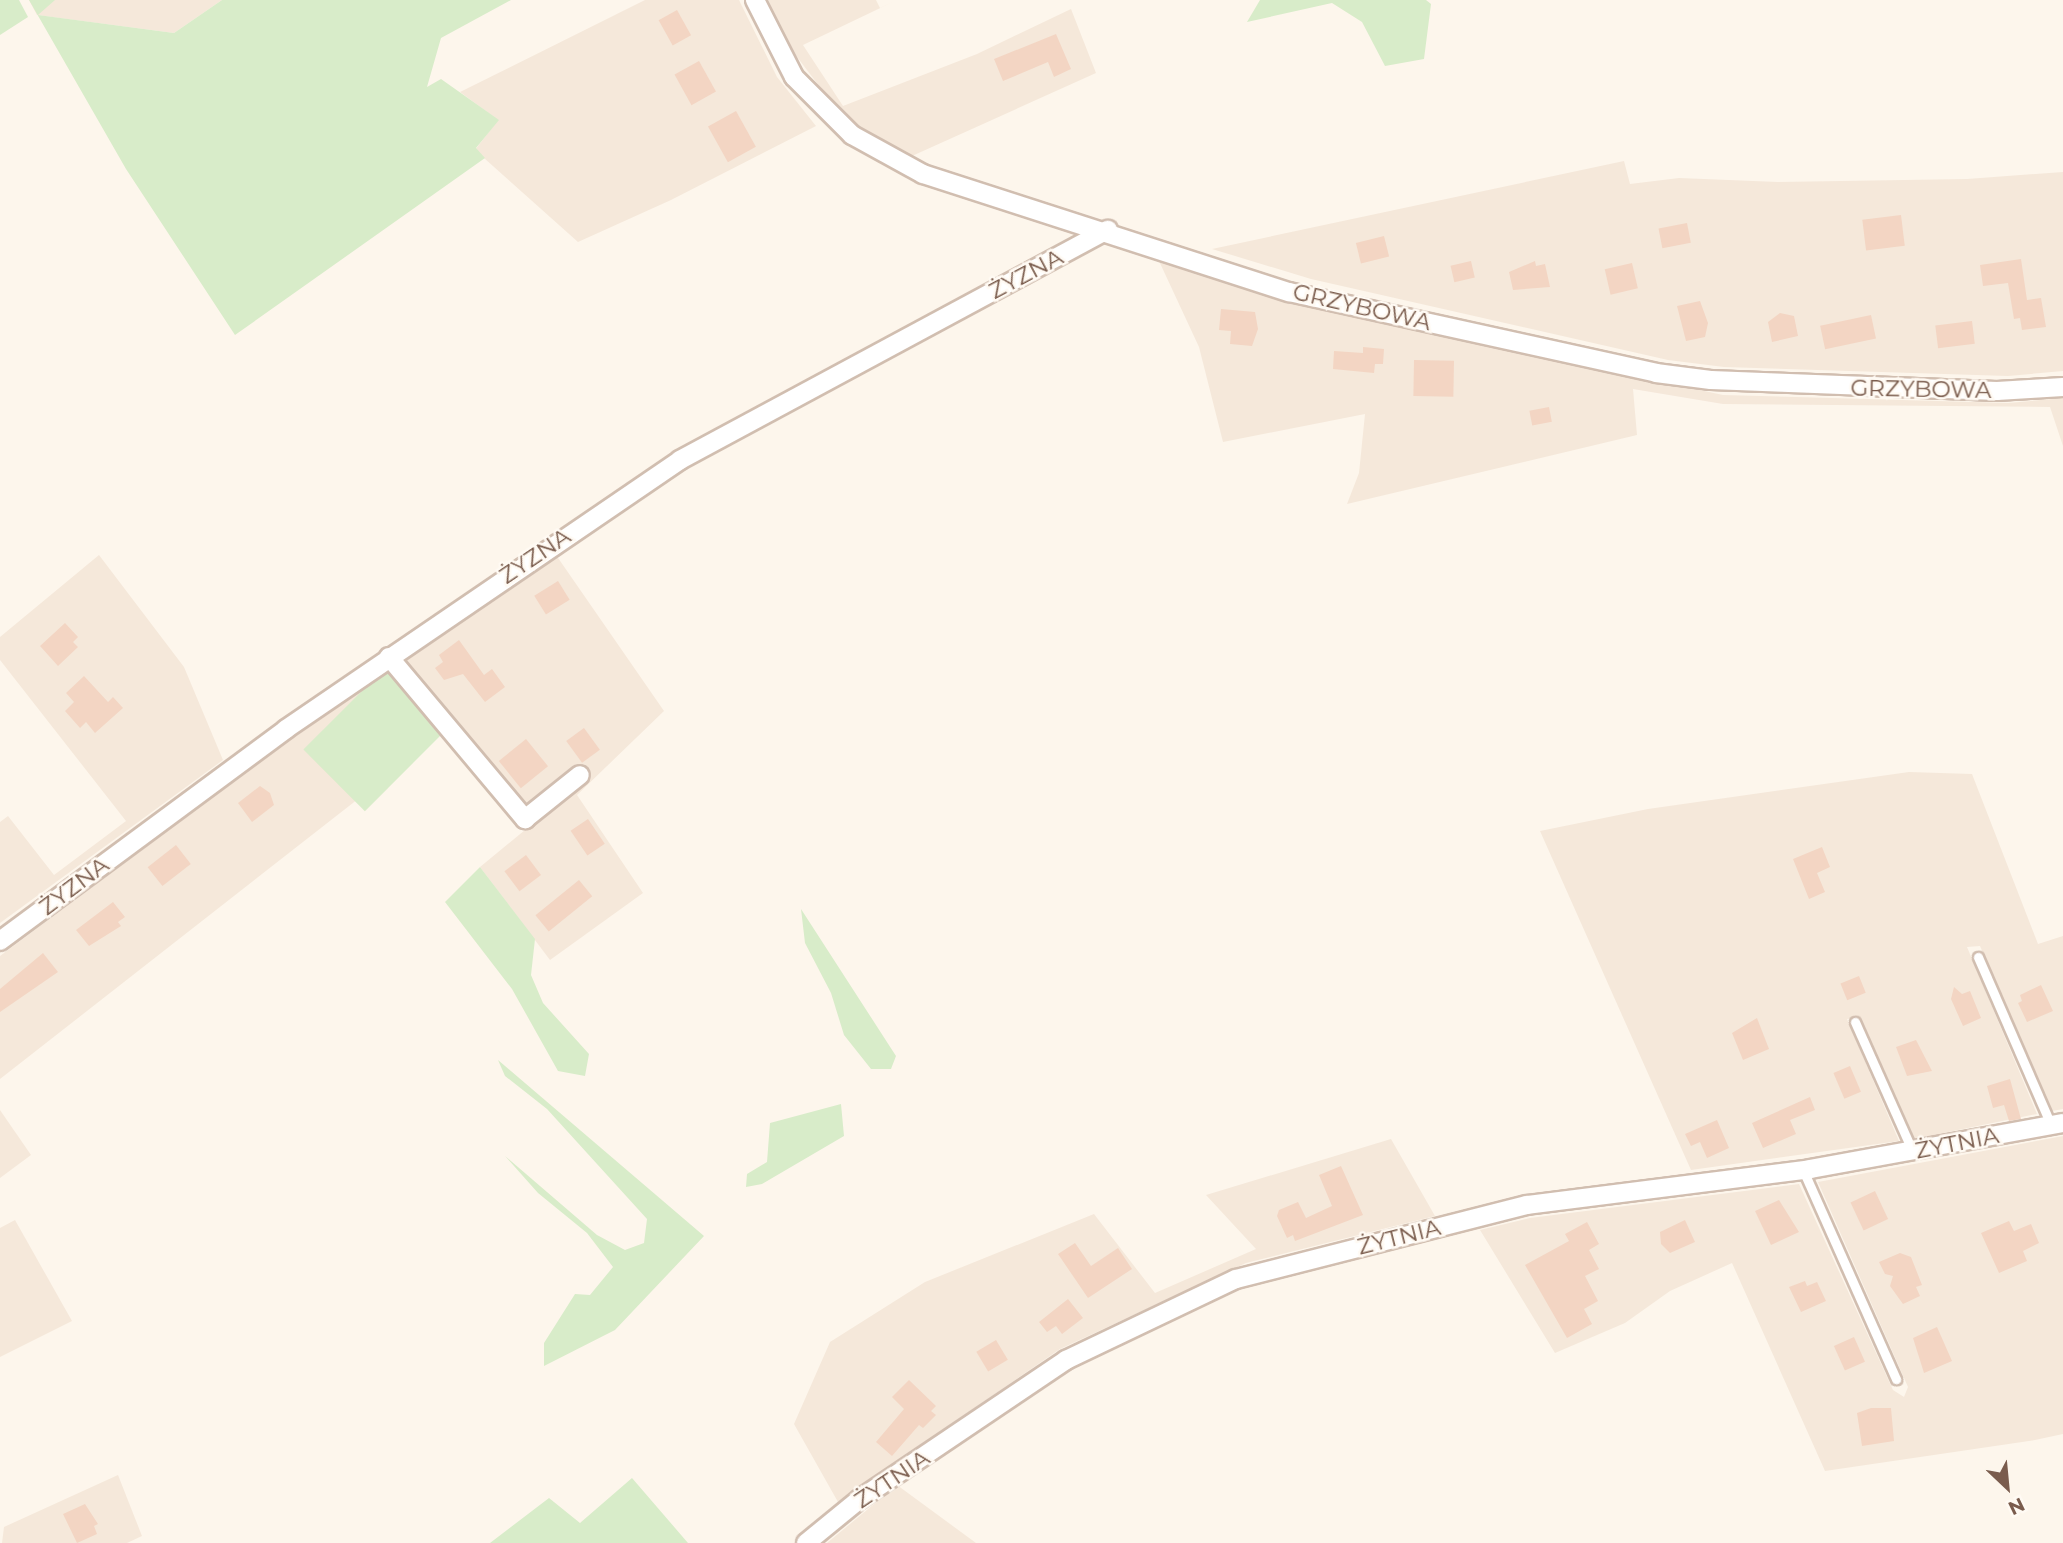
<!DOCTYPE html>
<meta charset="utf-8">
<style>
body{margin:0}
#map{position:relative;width:2063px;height:1543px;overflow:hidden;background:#fdf6ec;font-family:Montserrat,sans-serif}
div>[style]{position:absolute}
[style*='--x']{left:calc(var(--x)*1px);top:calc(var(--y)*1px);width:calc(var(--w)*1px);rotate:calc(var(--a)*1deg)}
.residential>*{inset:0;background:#f5e8da}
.green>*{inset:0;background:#d8ecc9;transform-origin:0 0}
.building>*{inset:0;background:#f3d5c3;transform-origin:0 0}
.roads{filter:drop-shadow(2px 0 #d1beb0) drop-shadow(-2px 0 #d1beb0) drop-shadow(0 2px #d1beb0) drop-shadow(0 -2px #d1beb0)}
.lane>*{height:9px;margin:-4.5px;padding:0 4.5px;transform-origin:4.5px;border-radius:4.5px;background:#fff}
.street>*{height:18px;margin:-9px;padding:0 9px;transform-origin:9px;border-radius:9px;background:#fff}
span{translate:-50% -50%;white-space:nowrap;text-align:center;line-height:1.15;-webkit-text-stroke:5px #fffaf3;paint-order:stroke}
.street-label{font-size:23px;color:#7a5c4d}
.north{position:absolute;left:1972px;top:1452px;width:70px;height:70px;-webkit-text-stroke:5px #fffaf3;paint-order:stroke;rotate:154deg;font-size:19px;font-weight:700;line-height:28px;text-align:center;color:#7a5c4d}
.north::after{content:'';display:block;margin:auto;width:24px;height:32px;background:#7a5c4d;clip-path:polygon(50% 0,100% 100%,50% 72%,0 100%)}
</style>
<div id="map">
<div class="residential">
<div style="clip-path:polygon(29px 0,222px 0,174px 33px,37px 15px)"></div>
<div style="clip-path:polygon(645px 0,739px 0,777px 77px,816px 126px,671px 200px,578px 242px,475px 150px,498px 120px,460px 92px)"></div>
<div style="clip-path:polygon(768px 0,876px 0,880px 8px,897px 0,803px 45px,843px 106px,977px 54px,1071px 9px,1096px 73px,912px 156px,878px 140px,836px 108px,794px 53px)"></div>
<div style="clip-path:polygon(1624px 161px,1630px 184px,1679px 178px,1778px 182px,1967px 179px,2063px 172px,2063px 371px,2008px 376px,1724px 367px,1668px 360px,1311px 279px,1212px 249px)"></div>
<div style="clip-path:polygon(1159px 261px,1304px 305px,1723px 395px,2008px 403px,2063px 398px,2063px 446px,2050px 407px,1723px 404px,1633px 389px,1637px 435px,1347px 504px,1359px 473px,1365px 414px,1223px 442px,1199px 347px)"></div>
<div style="clip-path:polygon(99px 555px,184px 667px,223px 760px,0 923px,0 822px,8px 816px,54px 875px,126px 821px,0 660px,0 637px)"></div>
<div style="clip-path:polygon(556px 555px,664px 711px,577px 795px,643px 893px,550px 960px,480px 867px,525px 830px,445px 731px,0 1079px,0 956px,384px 669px)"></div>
<div style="clip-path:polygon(1909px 772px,1972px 774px,2038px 944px,2063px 936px,2063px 1109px,2052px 1111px,1980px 946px,1967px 947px,2037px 1114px,1914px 1139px,1860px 1017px,1847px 1019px,1899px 1141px,1691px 1170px,1540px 831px,1648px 809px)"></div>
<div style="clip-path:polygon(0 1110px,31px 1155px,0 1178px)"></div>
<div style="clip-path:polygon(2063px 1136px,2063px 1434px,2035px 1440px,1825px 1471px,1732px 1263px,1670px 1291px,1625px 1323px,1555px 1353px,1480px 1230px,1530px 1218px,1799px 1184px,1893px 1390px,1904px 1397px,1908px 1387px,1818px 1182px)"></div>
<div style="clip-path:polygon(1391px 1139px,1435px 1216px,1246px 1263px,1060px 1349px,838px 1502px,794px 1424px,830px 1342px,925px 1282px,1094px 1214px,1155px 1293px,1256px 1249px,1206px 1195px)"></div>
<div style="clip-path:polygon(15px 1220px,72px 1321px,0 1357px,0 1228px)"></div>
<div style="clip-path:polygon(118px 1475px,142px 1536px,127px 1543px,2px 1543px,4px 1527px)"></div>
<div style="clip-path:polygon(897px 1485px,976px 1543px,827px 1543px)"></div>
</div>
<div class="green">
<div style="clip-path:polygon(0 0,19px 0,28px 17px,0 35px)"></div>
<div style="clip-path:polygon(29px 0,55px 0,38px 15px,174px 33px,222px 0,511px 0,441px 38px,427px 87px,441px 79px,499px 120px,476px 148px,485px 158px,235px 335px,126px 169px)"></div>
<div style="clip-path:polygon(1260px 0,1426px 0,1431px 4px,1424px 59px,1385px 66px,1362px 22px,1332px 3px,1247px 22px)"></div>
<div style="left:384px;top:669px;width:87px;height:114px;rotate:45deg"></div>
<div style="clip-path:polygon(480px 867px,535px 939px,531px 975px,543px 1003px,589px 1054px,585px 1076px,558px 1071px,512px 989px,445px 902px)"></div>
<div style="clip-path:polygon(801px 909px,896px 1056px,891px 1069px,871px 1069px,844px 1035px,831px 993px,805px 943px)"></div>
<div style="clip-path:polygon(498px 1060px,704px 1236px,615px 1330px,544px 1366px,544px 1343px,575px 1294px,590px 1295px,613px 1267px,587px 1233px,538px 1193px,505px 1156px,597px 1235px,625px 1250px,644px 1243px,647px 1219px,547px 1109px,505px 1076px)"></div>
<div style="clip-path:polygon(841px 1104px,844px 1136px,762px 1184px,746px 1187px,747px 1174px,767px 1162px,770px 1123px)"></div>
<div style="clip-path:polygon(632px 1478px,688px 1543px,490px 1543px,549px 1498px,580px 1523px)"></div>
</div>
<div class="building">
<div style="left:677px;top:10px;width:29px;height:21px;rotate:61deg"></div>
<div style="clip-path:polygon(1056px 34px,1071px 69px,1054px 77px,1048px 62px,1003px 81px,994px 59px)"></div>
<div style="left:699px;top:61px;width:35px;height:28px;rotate:61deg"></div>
<div style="left:736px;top:111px;width:41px;height:32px;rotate:61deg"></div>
<div style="left:1901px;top:215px;width:31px;height:39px;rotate:83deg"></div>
<div style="left:1687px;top:223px;width:20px;height:29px;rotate:79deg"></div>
<div style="left:1384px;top:236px;width:21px;height:29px;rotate:76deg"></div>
<div style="clip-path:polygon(2021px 259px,2027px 300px,2041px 298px,2046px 327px,2022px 330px,2020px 318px,2014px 319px,2008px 283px,1983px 286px,1980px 265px)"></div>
<div style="left:1471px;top:261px;width:17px;height:21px;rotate:77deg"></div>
<div style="clip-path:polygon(1535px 261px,1536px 266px,1545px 264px,1550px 287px,1513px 290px,1509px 272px)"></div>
<div style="left:1632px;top:263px;width:26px;height:28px;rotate:77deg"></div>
<div style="clip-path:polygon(1700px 301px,1708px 323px,1705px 337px,1686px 341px,1677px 306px)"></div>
<div style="clip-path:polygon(1221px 309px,1255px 312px,1258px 329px,1252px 346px,1230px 344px,1231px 331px,1219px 330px)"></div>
<div style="clip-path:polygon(1780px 313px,1794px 316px,1798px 336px,1772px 342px,1768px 322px)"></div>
<div style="left:1871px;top:315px;width:24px;height:52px;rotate:78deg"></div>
<div style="left:1972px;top:321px;width:23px;height:37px;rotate:83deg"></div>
<div style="clip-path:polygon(1363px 347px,1384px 349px,1383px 364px,1375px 364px,1374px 373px,1333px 369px,1334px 351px,1363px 353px)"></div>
<div style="left:1414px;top:360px;width:40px;height:36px;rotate:1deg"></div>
<div style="left:1549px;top:407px;width:15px;height:20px;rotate:79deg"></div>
<div style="left:558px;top:581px;width:22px;height:28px;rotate:58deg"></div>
<div style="clip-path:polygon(65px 623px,78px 637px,73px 642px,78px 647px,58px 666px,40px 646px)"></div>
<div style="clip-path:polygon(459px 640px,484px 675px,492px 669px,505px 687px,485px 702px,463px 674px,444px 680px,435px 668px,443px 662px,439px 655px)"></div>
<div style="clip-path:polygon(84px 676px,108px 702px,113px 697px,123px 708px,95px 733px,86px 722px,80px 728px,65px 711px,74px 702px,66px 693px)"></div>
<div style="left:584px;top:728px;width:27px;height:22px;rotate:54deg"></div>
<div style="left:526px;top:739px;width:35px;height:35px;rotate:51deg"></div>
<div style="clip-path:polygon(260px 786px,270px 793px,274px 805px,252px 822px,238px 803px)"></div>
<div style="left:588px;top:819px;width:30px;height:21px;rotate:56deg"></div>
<div style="left:176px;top:845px;width:24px;height:36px;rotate:52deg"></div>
<div style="clip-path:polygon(1822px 847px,1830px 867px,1817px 873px,1825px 892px,1809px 899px,1793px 859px)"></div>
<div style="left:526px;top:855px;width:25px;height:27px;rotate:53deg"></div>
<div style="left:579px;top:880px;width:21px;height:56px;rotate:51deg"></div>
<div style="clip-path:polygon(113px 902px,125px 917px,118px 922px,121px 926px,89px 946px,76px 930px)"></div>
<div style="clip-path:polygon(43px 953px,58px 972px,0 1012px,0 989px)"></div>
<div style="left:1859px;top:976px;width:18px;height:20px;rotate:68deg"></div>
<div style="clip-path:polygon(2041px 985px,2053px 1011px,2027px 1022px,2018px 1003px,2022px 1001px,2020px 995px)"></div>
<div style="clip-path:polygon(1954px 987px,1962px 994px,1970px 991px,1981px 1018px,1963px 1026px,1951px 999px)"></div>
<div style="clip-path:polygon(1757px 1018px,1769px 1049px,1743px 1060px,1732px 1033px)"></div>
<div style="clip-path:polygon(1916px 1040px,1932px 1071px,1907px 1076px,1896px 1047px)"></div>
<div style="left:1850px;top:1066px;width:28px;height:18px;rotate:67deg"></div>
<div style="clip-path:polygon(2010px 1079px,2021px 1119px,2009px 1121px,2004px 1105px,1993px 1108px,1987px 1086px)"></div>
<div style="clip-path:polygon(1810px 1097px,1815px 1110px,1790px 1120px,1796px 1134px,1763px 1148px,1752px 1123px)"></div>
<div style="clip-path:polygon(1717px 1120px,1729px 1148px,1707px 1158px,1700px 1142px,1691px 1146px,1685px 1134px)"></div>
<div style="clip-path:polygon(1341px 1166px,1363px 1215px,1295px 1241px,1293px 1235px,1287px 1238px,1277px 1216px,1279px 1210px,1298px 1202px,1306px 1218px,1332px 1206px,1319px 1175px)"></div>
<div style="left:1875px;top:1191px;width:31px;height:27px;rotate:65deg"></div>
<div style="clip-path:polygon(1779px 1200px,1799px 1232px,1771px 1245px,1755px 1211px)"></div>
<div style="clip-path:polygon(1685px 1220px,1695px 1242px,1670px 1253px,1661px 1244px,1660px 1232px)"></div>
<div style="clip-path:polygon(2009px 1221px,2014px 1231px,2031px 1224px,2039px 1243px,2023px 1251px,2027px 1261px,1999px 1273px,1981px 1233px)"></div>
<div style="clip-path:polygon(1587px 1222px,1599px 1244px,1589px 1250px,1599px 1269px,1585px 1276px,1598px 1301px,1584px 1309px,1592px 1324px,1567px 1338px,1525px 1265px,1569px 1241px,1565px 1234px)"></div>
<div style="clip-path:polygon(1075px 1243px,1091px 1266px,1118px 1248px,1132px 1269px,1088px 1298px,1058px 1254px)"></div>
<div style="clip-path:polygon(1900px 1253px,1911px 1257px,1922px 1285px,1916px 1287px,1920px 1296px,1903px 1304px,1890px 1286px,1893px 1276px,1885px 1274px,1879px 1262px)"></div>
<div style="clip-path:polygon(1805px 1281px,1807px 1286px,1817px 1282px,1826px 1301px,1801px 1312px,1789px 1287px)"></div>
<div style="clip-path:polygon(1068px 1299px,1083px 1318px,1062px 1334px,1056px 1326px,1047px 1332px,1039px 1322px)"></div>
<div style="clip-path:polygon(1937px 1327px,1952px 1361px,1924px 1373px,1913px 1338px)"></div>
<div style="left:1854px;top:1337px;width:27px;height:22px;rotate:66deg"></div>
<div style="left:996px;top:1340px;width:23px;height:23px;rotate:59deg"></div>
<div style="clip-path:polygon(909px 1380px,936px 1406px,931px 1411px,936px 1415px,923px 1428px,919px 1425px,892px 1456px,876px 1442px,904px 1409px,892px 1397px)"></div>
<div style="clip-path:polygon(1871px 1408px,1891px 1408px,1894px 1441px,1862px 1446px,1857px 1413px)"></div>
<div style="clip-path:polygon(85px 1504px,98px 1524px,94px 1526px,97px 1534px,77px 1543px,63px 1514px)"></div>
</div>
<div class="roads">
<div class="lane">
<div style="--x:1978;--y:957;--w:183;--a:66.5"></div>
<div style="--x:1855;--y:1022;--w:140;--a:66"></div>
<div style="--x:1803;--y:1170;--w:229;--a:66"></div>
</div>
<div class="street">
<div style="--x:755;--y:0;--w:86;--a:63.1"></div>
<div style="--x:794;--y:77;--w:82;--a:45"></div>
<div style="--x:852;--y:135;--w:81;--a:28.8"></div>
<div style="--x:923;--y:174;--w:385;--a:17.9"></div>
<div style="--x:1289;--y:292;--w:376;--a:12.4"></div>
<div style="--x:1656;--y:373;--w:55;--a:7.3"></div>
<div style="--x:1711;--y:380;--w:286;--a:2.2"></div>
<div style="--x:1997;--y:391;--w:66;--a:-3.5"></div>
<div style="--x:389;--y:657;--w:212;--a:50"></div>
<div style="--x:525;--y:819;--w:70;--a:-38.7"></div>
<div style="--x:0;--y:941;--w:356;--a:-36.5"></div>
<div style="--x:286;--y:729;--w:477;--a:-34.3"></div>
<div style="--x:680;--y:460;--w:486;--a:-28.3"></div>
<div style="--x:806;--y:1543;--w:70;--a:-39.2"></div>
<div style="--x:860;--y:1499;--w:249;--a:-34"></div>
<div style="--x:1066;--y:1360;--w:188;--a:-25.5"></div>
<div style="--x:1236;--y:1279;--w:300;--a:-14.3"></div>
<div style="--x:1527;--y:1205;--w:285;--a:-7.2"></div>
<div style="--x:1810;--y:1169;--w:257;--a:-10.3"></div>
</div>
</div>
<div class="street-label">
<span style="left:1026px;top:274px;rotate:-28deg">ŻYZNA</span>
<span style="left:1362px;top:307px;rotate:13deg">GRZYBOWA</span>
<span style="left:1921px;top:389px;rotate:1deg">GRZYBOWA</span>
<span style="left:535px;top:556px;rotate:-34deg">ŻYZNA</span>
<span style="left:74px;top:886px;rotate:-37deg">ŻYZNA</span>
<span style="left:1957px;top:1143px;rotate:-11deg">ŻYTNIA</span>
<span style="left:1399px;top:1237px;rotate:-14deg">ŻYTNIA</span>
<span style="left:892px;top:1479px;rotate:-34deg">ŻYTNIA</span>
</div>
<div class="north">N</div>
</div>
